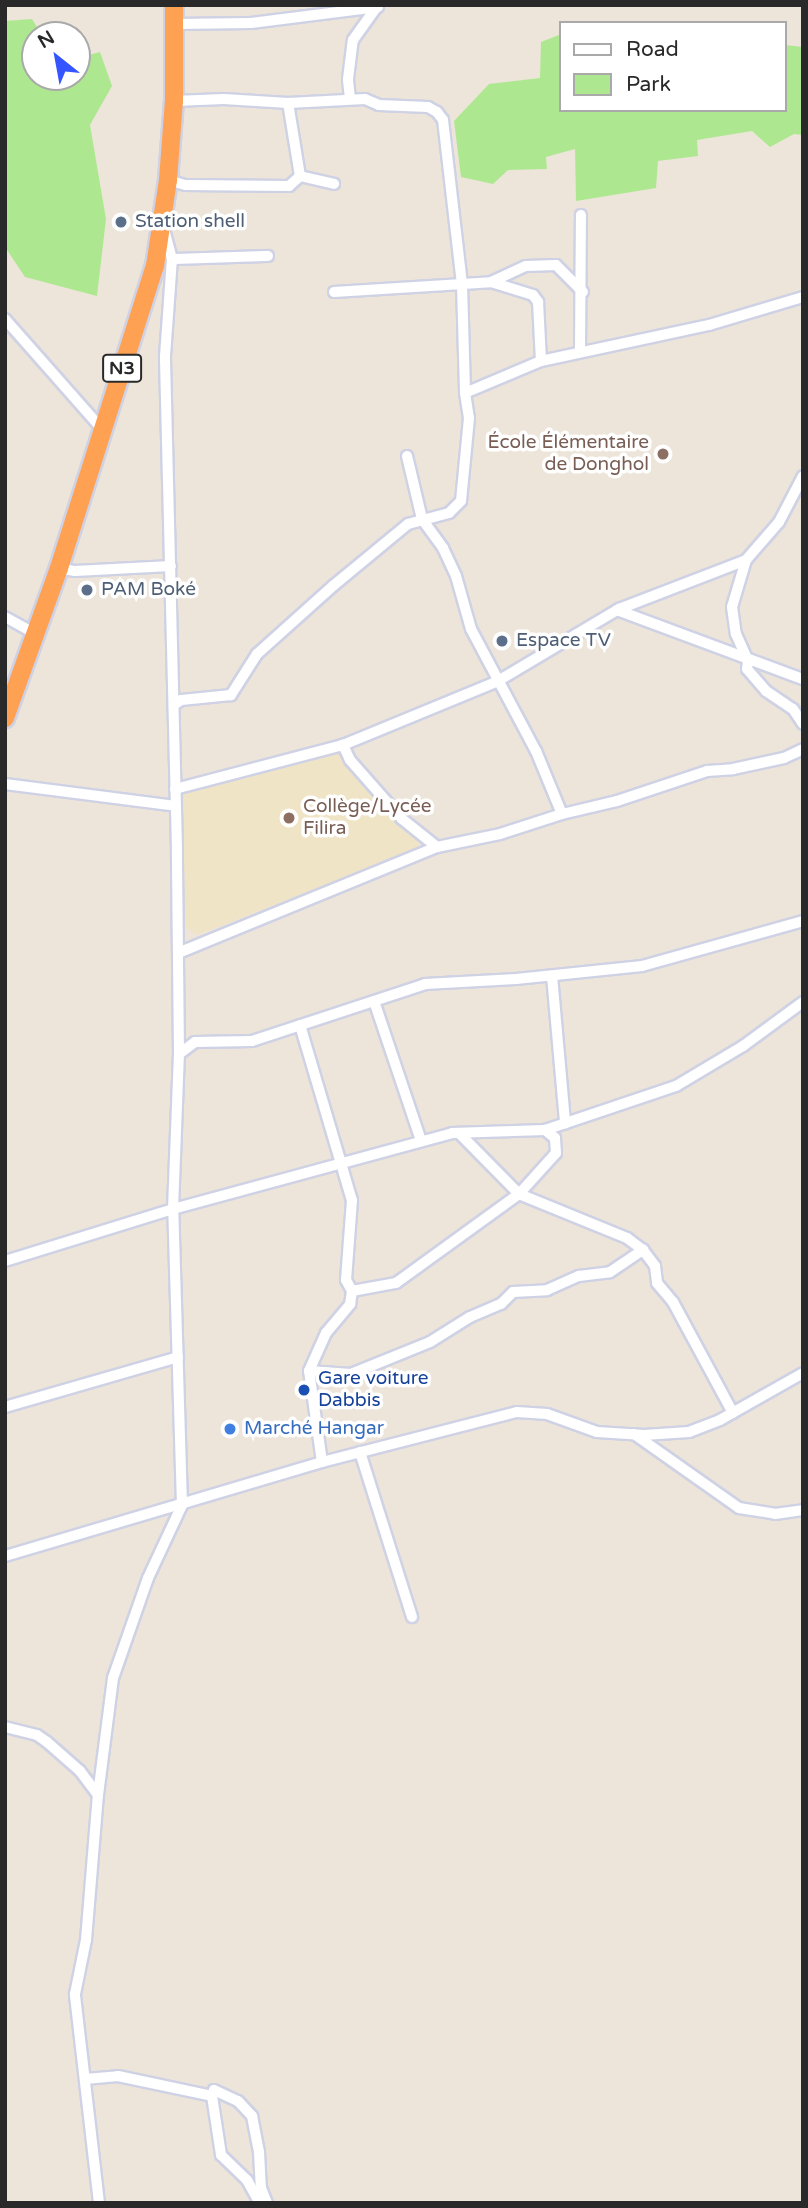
<!DOCTYPE html>
<meta charset="utf-8">
<style>
body{margin:0}
#map{position:relative;width:808px;height:2208px;overflow:hidden;background:#ede5d9;font-family:"Varela Round",sans-serif}
div>[style]{position:absolute}
[style*='--x']{left:calc(var(--x)*1px);top:calc(var(--y)*1px);width:calc(var(--w)*1px);rotate:calc(var(--a)*1deg)}
.education>*{inset:0;background:#f0e4c7}
.green>*{inset:0;background:#ade891}
.roads{filter:drop-shadow(2px 0 #cfd2e4) drop-shadow(-2px 0 #cfd2e4) drop-shadow(0 2px #cfd2e4) drop-shadow(0 -2px #cfd2e4)}
.street>*{height:10px;margin:-5px;padding:0 5px;transform-origin:5px;border-radius:5px;background:#fff}
.highway>*{height:18px;margin:-9px;padding:0 9px;transform-origin:9px;border-radius:9px;background:#ffa152}
.dots>*{width:19px;height:19px;translate:-50% -50%;box-sizing:border-box;border:4px solid #fff;border-radius:50%}
span{translate:-50% -50%;white-space:nowrap;text-align:center;line-height:1.15;-webkit-text-stroke:7px #fff;paint-order:stroke}
.shield-label span{padding:2px 5px;background:#fff;border:2px solid;border-radius:5px;-webkit-text-stroke-width:0}
.shield-label{font-size:18px;color:#292929;font-weight:700}
.service-label{font-size:19px;color:#4e5e75}
.left{translate:0 -50%;text-align:left}
.education-label{font-size:19px;color:#785e54}
.right{translate:-100% -50%;text-align:right}
.transit-label{font-size:19px;color:#164399}
.shop-label{font-size:19px;color:#366cbe}
.frame{position:absolute;inset:0;border:7px solid #292929;pointer-events:none}
.legend{position:absolute;left:559px;top:21px;width:228px;height:91px;box-sizing:border-box;background:#fff;border:2px solid #a9a9a9;margin:0;padding:9px 12px;list-style:none;font-size:21px;color:#292929}
.legend li{display:flex;align-items:center;gap:14px;height:35px}
.legend b{width:35px;border:2px solid #a9a9a9}
.north{position:absolute;left:21px;top:21px;width:70px;height:70px;box-sizing:border-box;background:#fff;border:2px solid #a9a9a9;border-radius:50%;rotate:329deg;font-size:19px;font-weight:700;line-height:28px;text-align:center;color:#292929}
.north::after{content:'';display:block;margin:auto;width:24px;height:32px;background:#3455ff;clip-path:polygon(50% 0,100% 100%,50% 72%,0 100%)}
</style>
<div id="map">
<div class="education">
<div style="clip-path:polygon(336px 749px,419px 843px,417px 849px,197px 935px,182px 925px,181px 793px)"></div>
</div>
<div class="green">
<div style="clip-path:polygon(32px 19px,42px 35px,35px 35px,35px 77px,77px 77px,77px 58px,100px 52px,112px 86px,90px 125px,106px 219px,97px 296px,25px 277px,5px 247px,5px 21px)"></div>
<div style="clip-path:polygon(559px 35px,561px 110px,785px 110px,785px 45px,803px 47px,803px 135px,794px 134px,770px 147px,752px 131px,697px 140px,698px 156px,658px 161px,656px 188px,576px 201px,575px 149px,546px 157px,547px 169px,508px 170px,493px 184px,461px 177px,454px 121px,489px 84px,540px 78px,541px 42px)"></div>
</div>
<div class="roads">
<div class="street">
<div style="--x:175;--y:24;--w:76;--a:-0.8"></div>
<div style="--x:251;--y:23;--w:128;--a:-7.2"></div>
<div style="--x:350;--y:99;--w:20;--a:-96"></div>
<div style="--x:348;--y:79;--w:39;--a:-83"></div>
<div style="--x:353;--y:40;--w:43;--a:-54.5"></div>
<div style="--x:174;--y:101;--w:50;--a:-2.3"></div>
<div style="--x:224;--y:99;--w:64;--a:3.6"></div>
<div style="--x:288;--y:103;--w:77;--a:-3"></div>
<div style="--x:365;--y:99;--w:15;--a:23"></div>
<div style="--x:379;--y:105;--w:49;--a:2.3"></div>
<div style="--x:428;--y:107;--w:10;--a:29"></div>
<div style="--x:437;--y:112;--w:10;--a:53"></div>
<div style="--x:443;--y:120;--w:165;--a:83.4"></div>
<div style="--x:462;--y:284;--w:109;--a:88.4"></div>
<div style="--x:465;--y:393;--w:25;--a:81"></div>
<div style="--x:469;--y:418;--w:83;--a:95.5"></div>
<div style="--x:461;--y:501;--w:17;--a:135"></div>
<div style="--x:449;--y:513;--w:42;--a:165"></div>
<div style="--x:408;--y:524;--w:96;--a:140.5"></div>
<div style="--x:334;--y:585;--w:103;--a:138.1"></div>
<div style="--x:257;--y:654;--w:49;--a:122.4"></div>
<div style="--x:231;--y:695;--w:50;--a:174.3"></div>
<div style="--x:181;--y:700;--w:9;--a:144"></div>
<div style="--x:300;--y:176;--w:35;--a:13"></div>
<div style="--x:168;--y:180;--w:18;--a:16"></div>
<div style="--x:185;--y:185;--w:104;--a:0.6"></div>
<div style="--x:289;--y:186;--w:15;--a:-42"></div>
<div style="--x:300;--y:176;--w:74;--a:-99.3"></div>
<div style="--x:172;--y:259;--w:96;--a:-1.8"></div>
<div style="--x:491;--y:282;--w:44;--a:17.2"></div>
<div style="--x:533;--y:295;--w:9;--a:54"></div>
<div style="--x:538;--y:302;--w:59;--a:87.1"></div>
<div style="--x:334;--y:292;--w:157;--a:-3.6"></div>
<div style="--x:491;--y:282;--w:38;--a:-25"></div>
<div style="--x:526;--y:266;--w:30;--a:-2"></div>
<div style="--x:556;--y:265;--w:38;--a:45"></div>
<div style="--x:5;--y:319;--w:145;--a:48.6"></div>
<div style="--x:580;--y:350;--w:135;--a:-89.6"></div>
<div style="--x:465;--y:393;--w:82;--a:-22.8"></div>
<div style="--x:541;--y:361;--w:172;--a:-12.1"></div>
<div style="--x:709;--y:325;--w:98;--a:-16.6"></div>
<div style="--x:407;--y:456;--w:65;--a:76.6"></div>
<div style="--x:422;--y:519;--w:36;--a:54"></div>
<div style="--x:443;--y:548;--w:31;--a:65"></div>
<div style="--x:456;--y:576;--w:55;--a:74.2"></div>
<div style="--x:471;--y:629;--w:138;--a:62"></div>
<div style="--x:536;--y:751;--w:68;--a:67.6"></div>
<div style="--x:746;--y:560;--w:49;--a:106.6"></div>
<div style="--x:732;--y:607;--w:27;--a:82"></div>
<div style="--x:736;--y:634;--w:30;--a:66"></div>
<div style="--x:748;--y:661;--w:8;--a:97"></div>
<div style="--x:747;--y:669;--w:29;--a:49"></div>
<div style="--x:766;--y:691;--w:32;--a:34"></div>
<div style="--x:793;--y:709;--w:18;--a:56"></div>
<div style="--x:59;--y:568;--w:16;--a:11"></div>
<div style="--x:75;--y:571;--w:96;--a:-3"></div>
<div style="--x:617;--y:610;--w:198;--a:20.4"></div>
<div style="--x:5;--y:617;--w:35;--a:29"></div>
<div style="--x:5;--y:784;--w:172;--a:7.3"></div>
<div style="--x:175;--y:789;--w:174;--a:-14.7"></div>
<div style="--x:343;--y:745;--w:168;--a:-22.4"></div>
<div style="--x:498;--y:681;--w:141;--a:-30.8"></div>
<div style="--x:619;--y:609;--w:136;--a:-21.1"></div>
<div style="--x:746;--y:560;--w:50;--a:-49"></div>
<div style="--x:779;--y:522;--w:52;--a:-62.4"></div>
<div style="--x:437;--y:847;--w:64;--a:-11.7"></div>
<div style="--x:500;--y:834;--w:65;--a:-17.9"></div>
<div style="--x:562;--y:814;--w:57;--a:-13.3"></div>
<div style="--x:617;--y:801;--w:95;--a:-18.4"></div>
<div style="--x:707;--y:771;--w:26;--a:-4"></div>
<div style="--x:733;--y:769;--w:52;--a:-12.2"></div>
<div style="--x:784;--y:758;--w:21;--a:-25"></div>
<div style="--x:178;--y:953;--w:280;--a:-22.3"></div>
<div style="--x:437;--y:847;--w:45;--a:-141.3"></div>
<div style="--x:402;--y:819;--w:79;--a:-131.4"></div>
<div style="--x:350;--y:760;--w:17;--a:-115"></div>
<div style="--x:552;--y:976;--w:148;--a:84.9"></div>
<div style="--x:374;--y:1001;--w:148;--a:71.4"></div>
<div style="--x:300;--y:1025;--w:183;--a:73.5"></div>
<div style="--x:352;--y:1200;--w:80;--a:94.3"></div>
<div style="--x:346;--y:1280;--w:13;--a:61"></div>
<div style="--x:179;--y:1054;--w:20;--a:-37"></div>
<div style="--x:195;--y:1042;--w:57;--a:-1"></div>
<div style="--x:252;--y:1041;--w:182;--a:-18.2"></div>
<div style="--x:425;--y:984;--w:91;--a:-3.1"></div>
<div style="--x:516;--y:979;--w:127;--a:-5.9"></div>
<div style="--x:642;--y:966;--w:167;--a:-15.6"></div>
<div style="--x:459;--y:1133;--w:86;--a:45.5"></div>
<div style="--x:519;--y:1194;--w:117;--a:22.2"></div>
<div style="--x:627;--y:1238;--w:20;--a:37"></div>
<div style="--x:643;--y:1250;--w:20;--a:53"></div>
<div style="--x:655;--y:1266;--w:17;--a:83"></div>
<div style="--x:657;--y:1283;--w:25;--a:50"></div>
<div style="--x:673;--y:1302;--w:126;--a:61.6"></div>
<div style="--x:5;--y:1261;--w:176;--a:-17.2"></div>
<div style="--x:173;--y:1209;--w:289;--a:-15.2"></div>
<div style="--x:452;--y:1133;--w:93;--a:-1.8"></div>
<div style="--x:545;--y:1130;--w:138;--a:-18.6"></div>
<div style="--x:676;--y:1086;--w:78;--a:-30.8"></div>
<div style="--x:743;--y:1046;--w:74;--a:-36.3"></div>
<div style="--x:309;--y:1371;--w:42;--a:4.1"></div>
<div style="--x:351;--y:1374;--w:85;--a:-22.1"></div>
<div style="--x:430;--y:1342;--w:47;--a:-32"></div>
<div style="--x:470;--y:1317;--w:34;--a:-23"></div>
<div style="--x:501;--y:1304;--w:17;--a:-45"></div>
<div style="--x:513;--y:1292;--w:34;--a:-3"></div>
<div style="--x:547;--y:1290;--w:35;--a:-24"></div>
<div style="--x:579;--y:1276;--w:31;--a:-7"></div>
<div style="--x:610;--y:1272;--w:40;--a:-34"></div>
<div style="--x:5;--y:1407;--w:180;--a:-16.1"></div>
<div style="--x:634;--y:1434;--w:128;--a:35.2"></div>
<div style="--x:739;--y:1508;--w:36;--a:9"></div>
<div style="--x:775;--y:1514;--w:28;--a:-8"></div>
<div style="--x:360;--y:1452;--w:173;--a:72.5"></div>
<div style="--x:322;--y:1462;--w:92;--a:-98.1"></div>
<div style="--x:309;--y:1371;--w:42;--a:-65.9"></div>
<div style="--x:326;--y:1333;--w:38;--a:-50"></div>
<div style="--x:350;--y:1304;--w:13;--a:-81"></div>
<div style="--x:352;--y:1291;--w:45;--a:-10.3"></div>
<div style="--x:396;--y:1283;--w:152;--a:-35.9"></div>
<div style="--x:519;--y:1194;--w:55;--a:-47.9"></div>
<div style="--x:556;--y:1153;--w:15;--a:-94"></div>
<div style="--x:555;--y:1138;--w:13;--a:-141"></div>
<div style="--x:5;--y:1556;--w:331;--a:-16.5"></div>
<div style="--x:322;--y:1462;--w:201;--a:-14.4"></div>
<div style="--x:517;--y:1412;--w:30;--a:4"></div>
<div style="--x:547;--y:1414;--w:53;--a:19.8"></div>
<div style="--x:597;--y:1432;--w:47;--a:3.7"></div>
<div style="--x:644;--y:1435;--w:45;--a:-3.8"></div>
<div style="--x:689;--y:1432;--w:33;--a:-21"></div>
<div style="--x:720;--y:1420;--w:95;--a:-29.5"></div>
<div style="--x:5;--y:1727;--w:33;--a:14"></div>
<div style="--x:37;--y:1735;--w:12;--a:35"></div>
<div style="--x:47;--y:1742;--w:44;--a:41.3"></div>
<div style="--x:80;--y:1771;--w:30;--a:53"></div>
<div style="--x:85;--y:2079;--w:33;--a:-5"></div>
<div style="--x:118;--y:2076;--w:96;--a:12"></div>
<div style="--x:212;--y:2096;--w:60;--a:81.3"></div>
<div style="--x:221;--y:2155;--w:36;--a:44"></div>
<div style="--x:247;--y:2180;--w:26;--a:61"></div>
<div style="--x:212;--y:2096;--w:6;--a:-72"></div>
<div style="--x:214;--y:2090;--w:26;--a:25"></div>
<div style="--x:238;--y:2101;--w:21;--a:47"></div>
<div style="--x:252;--y:2116;--w:37;--a:79"></div>
<div style="--x:259;--y:2152;--w:36;--a:87"></div>
<div style="--x:261;--y:2188;--w:16;--a:68"></div>
<div style="--x:99;--y:2203;--w:210;--a:-96.6"></div>
<div style="--x:75;--y:1994;--w:55;--a:-78.5"></div>
<div style="--x:86;--y:1940;--w:145;--a:-85.3"></div>
<div style="--x:98;--y:1795;--w:118;--a:-82.7"></div>
<div style="--x:113;--y:1678;--w:106;--a:-70.7"></div>
<div style="--x:148;--y:1578;--w:81;--a:-65"></div>
<div style="--x:182;--y:1505;--w:296;--a:-91.7"></div>
<div style="--x:173;--y:1209;--w:155;--a:-87.8"></div>
<div style="--x:179;--y:1054;--w:204;--a:-90.6"></div>
<div style="--x:177;--y:850;--w:494;--a:-91.4"></div>
<div style="--x:165;--y:356;--w:97;--a:-85.9"></div>
<div style="--x:172;--y:259;--w:27;--a:-105"></div>
</div>
<div class="highway">
<div style="--x:5;--y:718;--w:159;--a:-70.2"></div>
<div style="--x:59;--y:568;--w:317;--a:-72.4"></div>
<div style="--x:155;--y:266;--w:87;--a:-81.4"></div>
<div style="--x:168;--y:180;--w:79;--a:-85.7"></div>
<div style="--x:174;--y:101;--w:96;--a:-90"></div>
</div>
</div>
<div class="dots">
<div style="left:121px;top:222px;background:#5c6f8a"></div>
<div style="left:663px;top:454px;background:#8d6e63"></div>
<div style="left:87px;top:590px;background:#5c6f8a"></div>
<div style="left:502px;top:641px;background:#5c6f8a"></div>
<div style="left:289px;top:818px;background:#8d6e63"></div>
<div style="left:304px;top:1390px;background:#1a4fb4"></div>
<div style="left:230px;top:1429px;background:#3f7fe0"></div>
</div>
<div class="shield-label">
<span style="left:122px;top:368px">N3</span>
</div>
<div class="service-label">
<span class="left" style="left:135px;top:222px">Station shell</span>
<span class="left" style="left:101px;top:590px">PAM Boké</span>
<span class="left" style="left:516px;top:641px">Espace TV</span>
</div>
<div class="education-label">
<span class="right" style="left:649px;top:454px">École Élémentaire<br>de Donghol</span>
<span class="left" style="left:303px;top:818px">Collège/Lycée<br>Filira</span>
</div>
<div class="transit-label">
<span class="left" style="left:318px;top:1390px">Gare voiture<br>Dabbis</span>
</div>
<div class="shop-label">
<span class="left" style="left:244px;top:1429px">Marché Hangar</span>
</div>
<div class="frame"></div>
<ul class="legend">
<li><b style="height:9px;background:#fff"></b>Road</li>
<li><b style="height:19px;background:#ade891"></b>Park</li>
</ul>
<div class="north">N</div>
</div>
